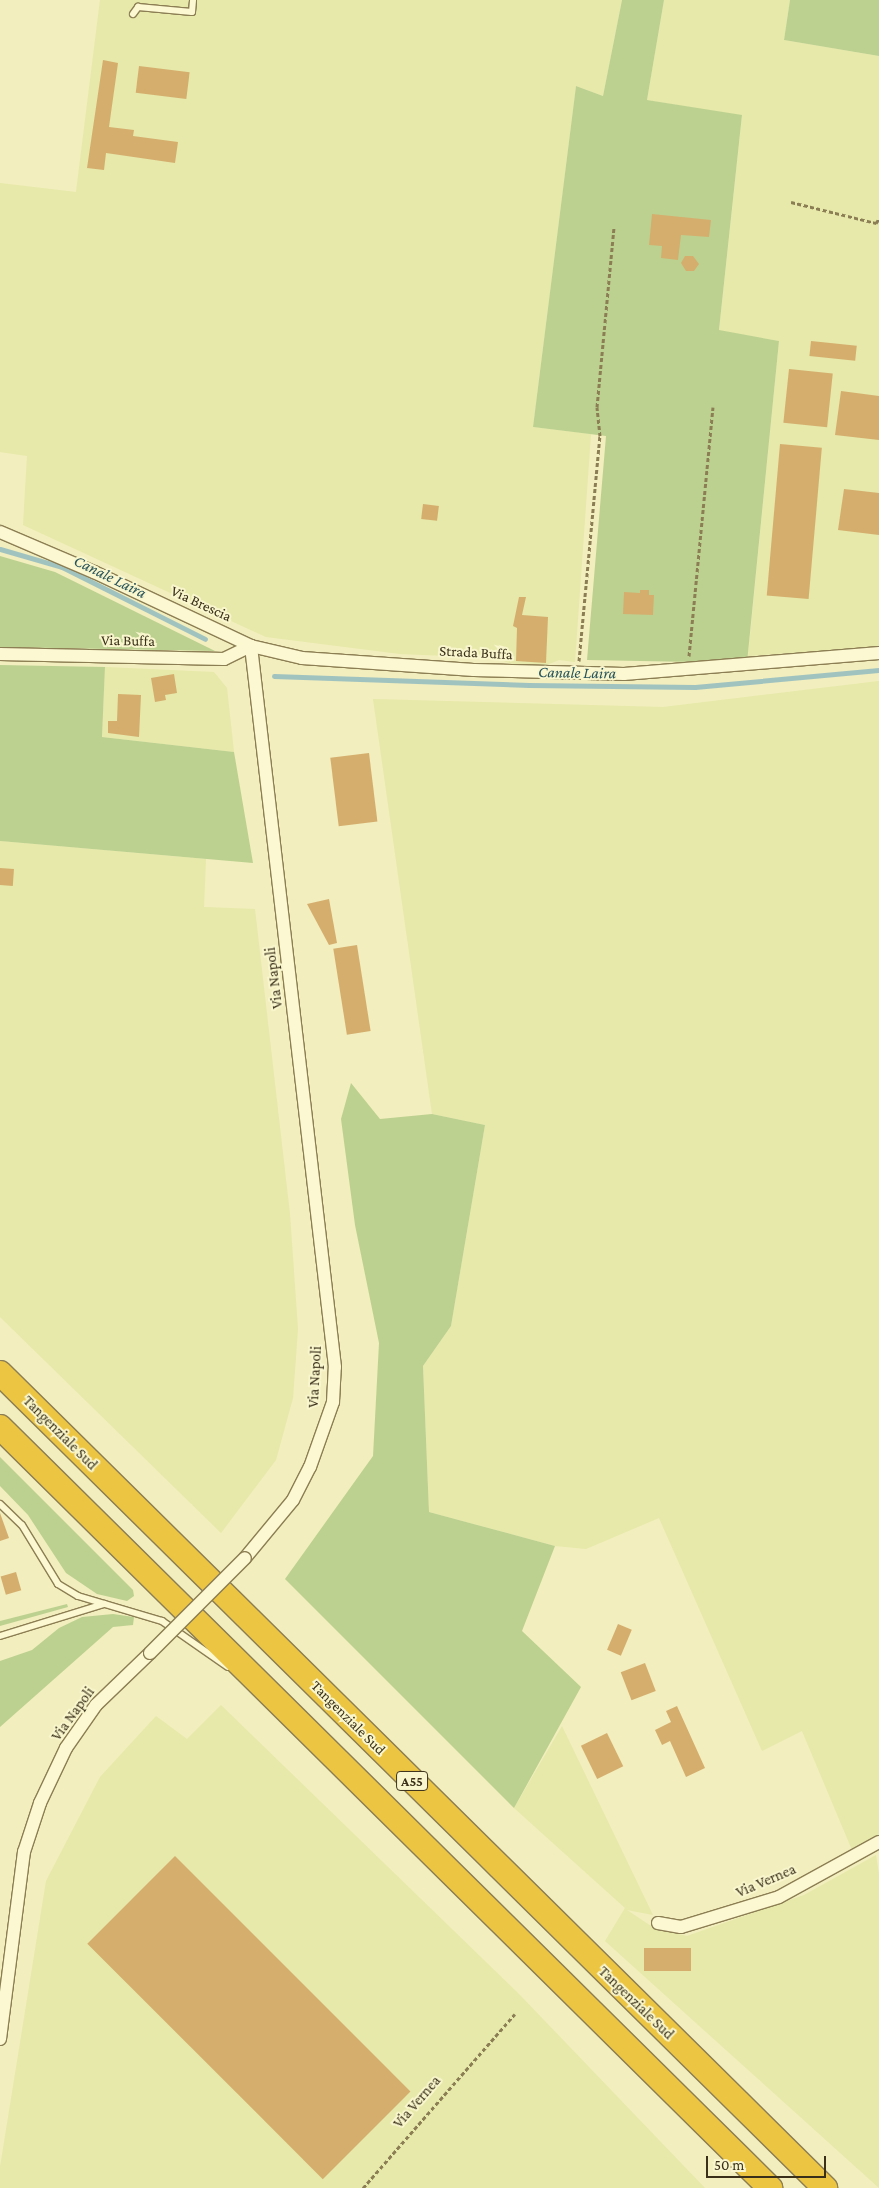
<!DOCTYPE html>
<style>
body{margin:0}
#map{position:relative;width:879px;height:2188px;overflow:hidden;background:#f2eebd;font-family:"Crimson Pro",serif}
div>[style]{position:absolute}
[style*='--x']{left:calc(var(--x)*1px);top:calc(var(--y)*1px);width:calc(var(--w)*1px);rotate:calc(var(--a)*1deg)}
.farmland>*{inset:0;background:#e6e9a9}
.green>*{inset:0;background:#bcd190}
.stream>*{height:5px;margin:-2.5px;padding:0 2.5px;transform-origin:2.5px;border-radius:2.5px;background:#a1c3c0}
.building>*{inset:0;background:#d5ae6e;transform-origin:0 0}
.path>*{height:3px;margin-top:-1.5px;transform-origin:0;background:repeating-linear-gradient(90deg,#8c7e54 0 4px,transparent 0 6.5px)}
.roads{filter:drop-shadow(1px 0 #8c7e54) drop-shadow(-1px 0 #8c7e54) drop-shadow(0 1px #8c7e54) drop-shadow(0 -1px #8c7e54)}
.lane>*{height:6px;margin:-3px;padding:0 3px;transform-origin:3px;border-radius:3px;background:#fcf8d1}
.street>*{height:12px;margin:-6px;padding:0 6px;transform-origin:6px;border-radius:6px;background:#fcf8d1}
.highway>*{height:24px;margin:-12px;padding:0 12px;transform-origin:12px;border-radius:12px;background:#ecc543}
.bridges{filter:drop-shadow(1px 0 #8c7e54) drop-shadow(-1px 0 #8c7e54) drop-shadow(0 1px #8c7e54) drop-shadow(0 -1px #8c7e54)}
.street-bridge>*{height:12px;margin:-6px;padding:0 6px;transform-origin:6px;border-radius:6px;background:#fcf8d1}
span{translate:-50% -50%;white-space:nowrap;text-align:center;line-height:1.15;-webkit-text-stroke:4px #f9f6cd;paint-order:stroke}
.shield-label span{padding:1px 4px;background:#f9f6cd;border:1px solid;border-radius:4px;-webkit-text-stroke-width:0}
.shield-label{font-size:14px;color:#3a301a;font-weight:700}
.street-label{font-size:15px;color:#3a301a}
.water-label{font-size:16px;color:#28545b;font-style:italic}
.scale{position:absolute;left:706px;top:2156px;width:120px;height:22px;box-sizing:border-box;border:2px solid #3a301a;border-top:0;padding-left:6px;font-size:15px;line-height:18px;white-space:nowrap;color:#3a301a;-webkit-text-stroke:4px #f9f6cd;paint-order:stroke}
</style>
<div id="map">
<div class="farmland">
<div style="clip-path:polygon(100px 0,622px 0,603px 96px,576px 86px,533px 427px,591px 434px,575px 662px,559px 660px,544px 666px,516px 665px,494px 658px,400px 654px,266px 637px,23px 525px,27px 456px,0 452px,0 183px,76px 192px)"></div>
<div style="clip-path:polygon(664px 0,790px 0,784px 40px,879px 56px,879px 647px,748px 656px,779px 341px,719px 331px,742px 116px,647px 100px)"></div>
<div style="clip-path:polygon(105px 667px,214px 672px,227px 688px,234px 752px,102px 737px)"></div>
<div style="clip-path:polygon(879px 681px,879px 1835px,852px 1850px,802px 1731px,762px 1751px,659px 1518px,586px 1549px,555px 1546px,429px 1512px,423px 1366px,451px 1326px,485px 1125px,432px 1114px,373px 699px,663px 707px)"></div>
<div style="clip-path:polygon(0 841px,206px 859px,204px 907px,255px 909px,290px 1214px,298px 1329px,293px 1398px,276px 1460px,221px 1533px,0 1317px)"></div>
<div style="clip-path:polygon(221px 1705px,520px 1995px,705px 2188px,0 2188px,0 2167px,46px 1881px,100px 1777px,156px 1716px,187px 1739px)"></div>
<div style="clip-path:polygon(562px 1726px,653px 1915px,627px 1910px,654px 1928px,687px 1936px,804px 1895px,876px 1855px,879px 1874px,879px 2188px,605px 1941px,625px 1908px,514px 1808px)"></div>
</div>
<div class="green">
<div style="clip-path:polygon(622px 0,664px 0,647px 100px,742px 115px,719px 330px,779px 341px,747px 663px,587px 660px,606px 436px,533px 427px,576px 86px,603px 96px)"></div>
<div style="clip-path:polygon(790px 0,879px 0,879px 56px,784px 40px)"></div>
<div style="clip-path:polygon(0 556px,55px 572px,215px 651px,0 647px)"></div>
<div style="clip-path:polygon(0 665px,105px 667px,102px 737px,234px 752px,253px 863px,0 841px)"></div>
<div style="clip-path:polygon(351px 1083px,380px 1119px,432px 1114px,485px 1125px,451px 1326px,423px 1366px,429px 1512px,555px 1546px,522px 1631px,581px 1687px,514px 1808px,285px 1579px,373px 1456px,379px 1343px,355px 1225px,341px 1119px)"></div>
<div style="clip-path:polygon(0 1457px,133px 1590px,134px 1596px,127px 1601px,97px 1594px,66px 1573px,28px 1515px,0 1486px)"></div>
<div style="clip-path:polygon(67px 1604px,68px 1607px,0 1626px,0 1621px)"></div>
<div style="clip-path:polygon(113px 1614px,134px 1617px,133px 1625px,113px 1627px,0 1727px,0 1661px,32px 1650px,59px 1628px,82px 1617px)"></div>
</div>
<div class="stream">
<div style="--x:0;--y:549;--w:65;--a:16.2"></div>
<div style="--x:62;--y:567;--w:160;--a:26.7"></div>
<div style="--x:274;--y:676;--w:255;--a:2"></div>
<div style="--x:529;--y:685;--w:166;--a:0.7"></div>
<div style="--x:695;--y:687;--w:185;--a:-5.3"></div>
</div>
<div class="building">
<div style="clip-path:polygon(103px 60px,118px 63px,109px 127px,134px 130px,133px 136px,178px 142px,175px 163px,106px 153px,104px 170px,87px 168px)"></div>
<div style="left:139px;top:66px;width:51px;height:27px;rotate:7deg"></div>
<div style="clip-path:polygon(652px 214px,711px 220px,709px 237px,681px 235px,678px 260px,661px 258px,662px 246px,649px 245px)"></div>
<div style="clip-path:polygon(685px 256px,693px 256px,699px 264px,694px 271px,686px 271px,681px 263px)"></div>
<div style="left:811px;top:341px;width:46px;height:15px;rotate:6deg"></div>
<div style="left:789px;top:369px;width:44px;height:54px;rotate:6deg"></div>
<div style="clip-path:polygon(841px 391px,879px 396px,879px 440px,835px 435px)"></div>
<div style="left:780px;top:444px;width:42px;height:152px;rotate:5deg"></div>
<div style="clip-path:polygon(844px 489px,879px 493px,879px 535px,838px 530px)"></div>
<div style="left:423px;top:504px;width:16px;height:15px;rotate:7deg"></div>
<div style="clip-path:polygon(640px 590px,649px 590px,649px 595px,654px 595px,653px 615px,623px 614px,624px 592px,640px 593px)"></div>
<div style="clip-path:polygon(519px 597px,526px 597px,522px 615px,548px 617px,546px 663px,516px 661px,517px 628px,513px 626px)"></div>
<div style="clip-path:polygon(174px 674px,177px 693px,165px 695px,166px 700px,155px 702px,151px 678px)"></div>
<div style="clip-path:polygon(118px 694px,141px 695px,139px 737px,108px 733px,108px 721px,117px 721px)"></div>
<div style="left:369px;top:753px;width:69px;height:39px;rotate:83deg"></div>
<div style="left:0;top:868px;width:14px;height:17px;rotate:4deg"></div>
<div style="clip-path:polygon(329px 899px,337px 943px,329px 945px,307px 904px)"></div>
<div style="left:357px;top:945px;width:87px;height:24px;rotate:81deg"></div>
<div style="clip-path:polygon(0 1513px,9px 1538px,0 1541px)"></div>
<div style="left:16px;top:1572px;width:19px;height:16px;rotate:74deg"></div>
<div style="left:618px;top:1624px;width:15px;height:28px;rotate:23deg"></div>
<div style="left:645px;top:1663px;width:30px;height:26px;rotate:69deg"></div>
<div style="clip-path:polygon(677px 1706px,705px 1768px,686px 1777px,670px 1741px,662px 1745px,655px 1730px,671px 1722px,666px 1711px)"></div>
<div style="left:607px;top:1733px;width:37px;height:29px;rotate:64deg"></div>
<div style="left:175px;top:1856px;width:333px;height:124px;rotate:45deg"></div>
<div style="left:644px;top:1948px;width:47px;height:23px"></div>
</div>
<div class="path">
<div style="--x:791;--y:202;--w:88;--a:13.9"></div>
<div style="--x:876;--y:223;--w:5;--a:-53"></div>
<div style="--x:689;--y:656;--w:250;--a:-84.5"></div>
<div style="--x:579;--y:661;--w:226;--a:-84.7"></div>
<div style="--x:600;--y:436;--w:29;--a:-96"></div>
<div style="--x:597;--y:407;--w:180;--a:-84.6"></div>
<div style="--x:363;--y:2188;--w:231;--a:-48.9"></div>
</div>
<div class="roads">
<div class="lane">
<div style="--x:133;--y:14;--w:9;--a:-54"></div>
<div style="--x:138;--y:7;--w:54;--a:5.3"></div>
<div style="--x:192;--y:12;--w:12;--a:-85"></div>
<div style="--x:0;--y:1504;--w:30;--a:44"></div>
<div style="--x:22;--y:1525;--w:69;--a:58.6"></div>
<div style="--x:58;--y:1584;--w:23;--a:31"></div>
<div style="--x:78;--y:1596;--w:88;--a:16.6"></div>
<div style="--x:162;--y:1621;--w:80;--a:34.9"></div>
<div style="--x:0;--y:1636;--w:109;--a:-17.1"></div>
</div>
<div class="street">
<div style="--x:0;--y:532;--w:102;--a:23.1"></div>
<div style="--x:94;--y:572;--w:174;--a:25.2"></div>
<div style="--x:251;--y:646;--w:52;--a:13.2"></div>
<div style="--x:302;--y:658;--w:172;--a:4"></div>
<div style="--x:474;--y:670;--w:150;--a:1.5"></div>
<div style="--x:624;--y:674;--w:256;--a:-4.7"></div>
<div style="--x:0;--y:654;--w:224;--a:1.3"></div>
<div style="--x:224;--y:659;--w:30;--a:-26"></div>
<div style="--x:245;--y:1558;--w:75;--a:-50.4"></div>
<div style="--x:293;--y:1500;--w:37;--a:-63"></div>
<div style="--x:310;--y:1467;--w:69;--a:-70.5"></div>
<div style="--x:333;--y:1402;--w:35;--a:-87"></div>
<div style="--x:335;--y:1367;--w:726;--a:-96.65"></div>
<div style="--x:658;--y:1923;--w:23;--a:10"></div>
<div style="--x:681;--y:1927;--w:102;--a:-17"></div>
<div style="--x:779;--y:1897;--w:114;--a:-28.8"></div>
<div style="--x:0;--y:2039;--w:189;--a:-82.7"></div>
<div style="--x:24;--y:1852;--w:52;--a:-71.9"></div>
<div style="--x:40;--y:1803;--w:61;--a:-64.7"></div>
<div style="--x:66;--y:1748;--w:52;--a:-55.1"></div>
<div style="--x:96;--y:1705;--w:75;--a:-43.9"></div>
</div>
<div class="highway">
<div style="--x:0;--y:1373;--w:1160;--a:44.65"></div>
<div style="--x:0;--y:1427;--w:1083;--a:44.66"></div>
</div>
</div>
<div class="bridges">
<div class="street-bridge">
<div style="--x:150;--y:1653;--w:134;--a:-45"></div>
</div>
</div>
<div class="shield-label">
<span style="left:412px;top:1781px">A55</span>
</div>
<div class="street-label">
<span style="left:201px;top:604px;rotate:25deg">Via Brescia</span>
<span style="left:128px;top:641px;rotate:1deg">Via Buffa</span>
<span style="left:476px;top:653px;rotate:3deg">Strada Buffa</span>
<span style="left:274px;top:978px;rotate:-97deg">Via Napoli</span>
<span style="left:315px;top:1377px;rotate:-87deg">Via Napoli</span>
<span style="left:60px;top:1433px;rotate:45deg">Tangenziale Sud</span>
<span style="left:73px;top:1714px;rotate:-54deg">Via Napoli</span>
<span style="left:348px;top:1718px;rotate:45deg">Tangenziale Sud</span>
<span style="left:766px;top:1881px;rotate:-23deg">Via Vernea</span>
<span style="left:636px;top:2003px;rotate:44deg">Tangenziale Sud</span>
<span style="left:417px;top:2102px;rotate:-49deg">Via Vernea</span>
</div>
<div class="water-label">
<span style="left:110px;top:577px;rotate:26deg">Canale Laira</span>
<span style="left:577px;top:673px;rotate:1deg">Canale Laira</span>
</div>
<div class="scale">50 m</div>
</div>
